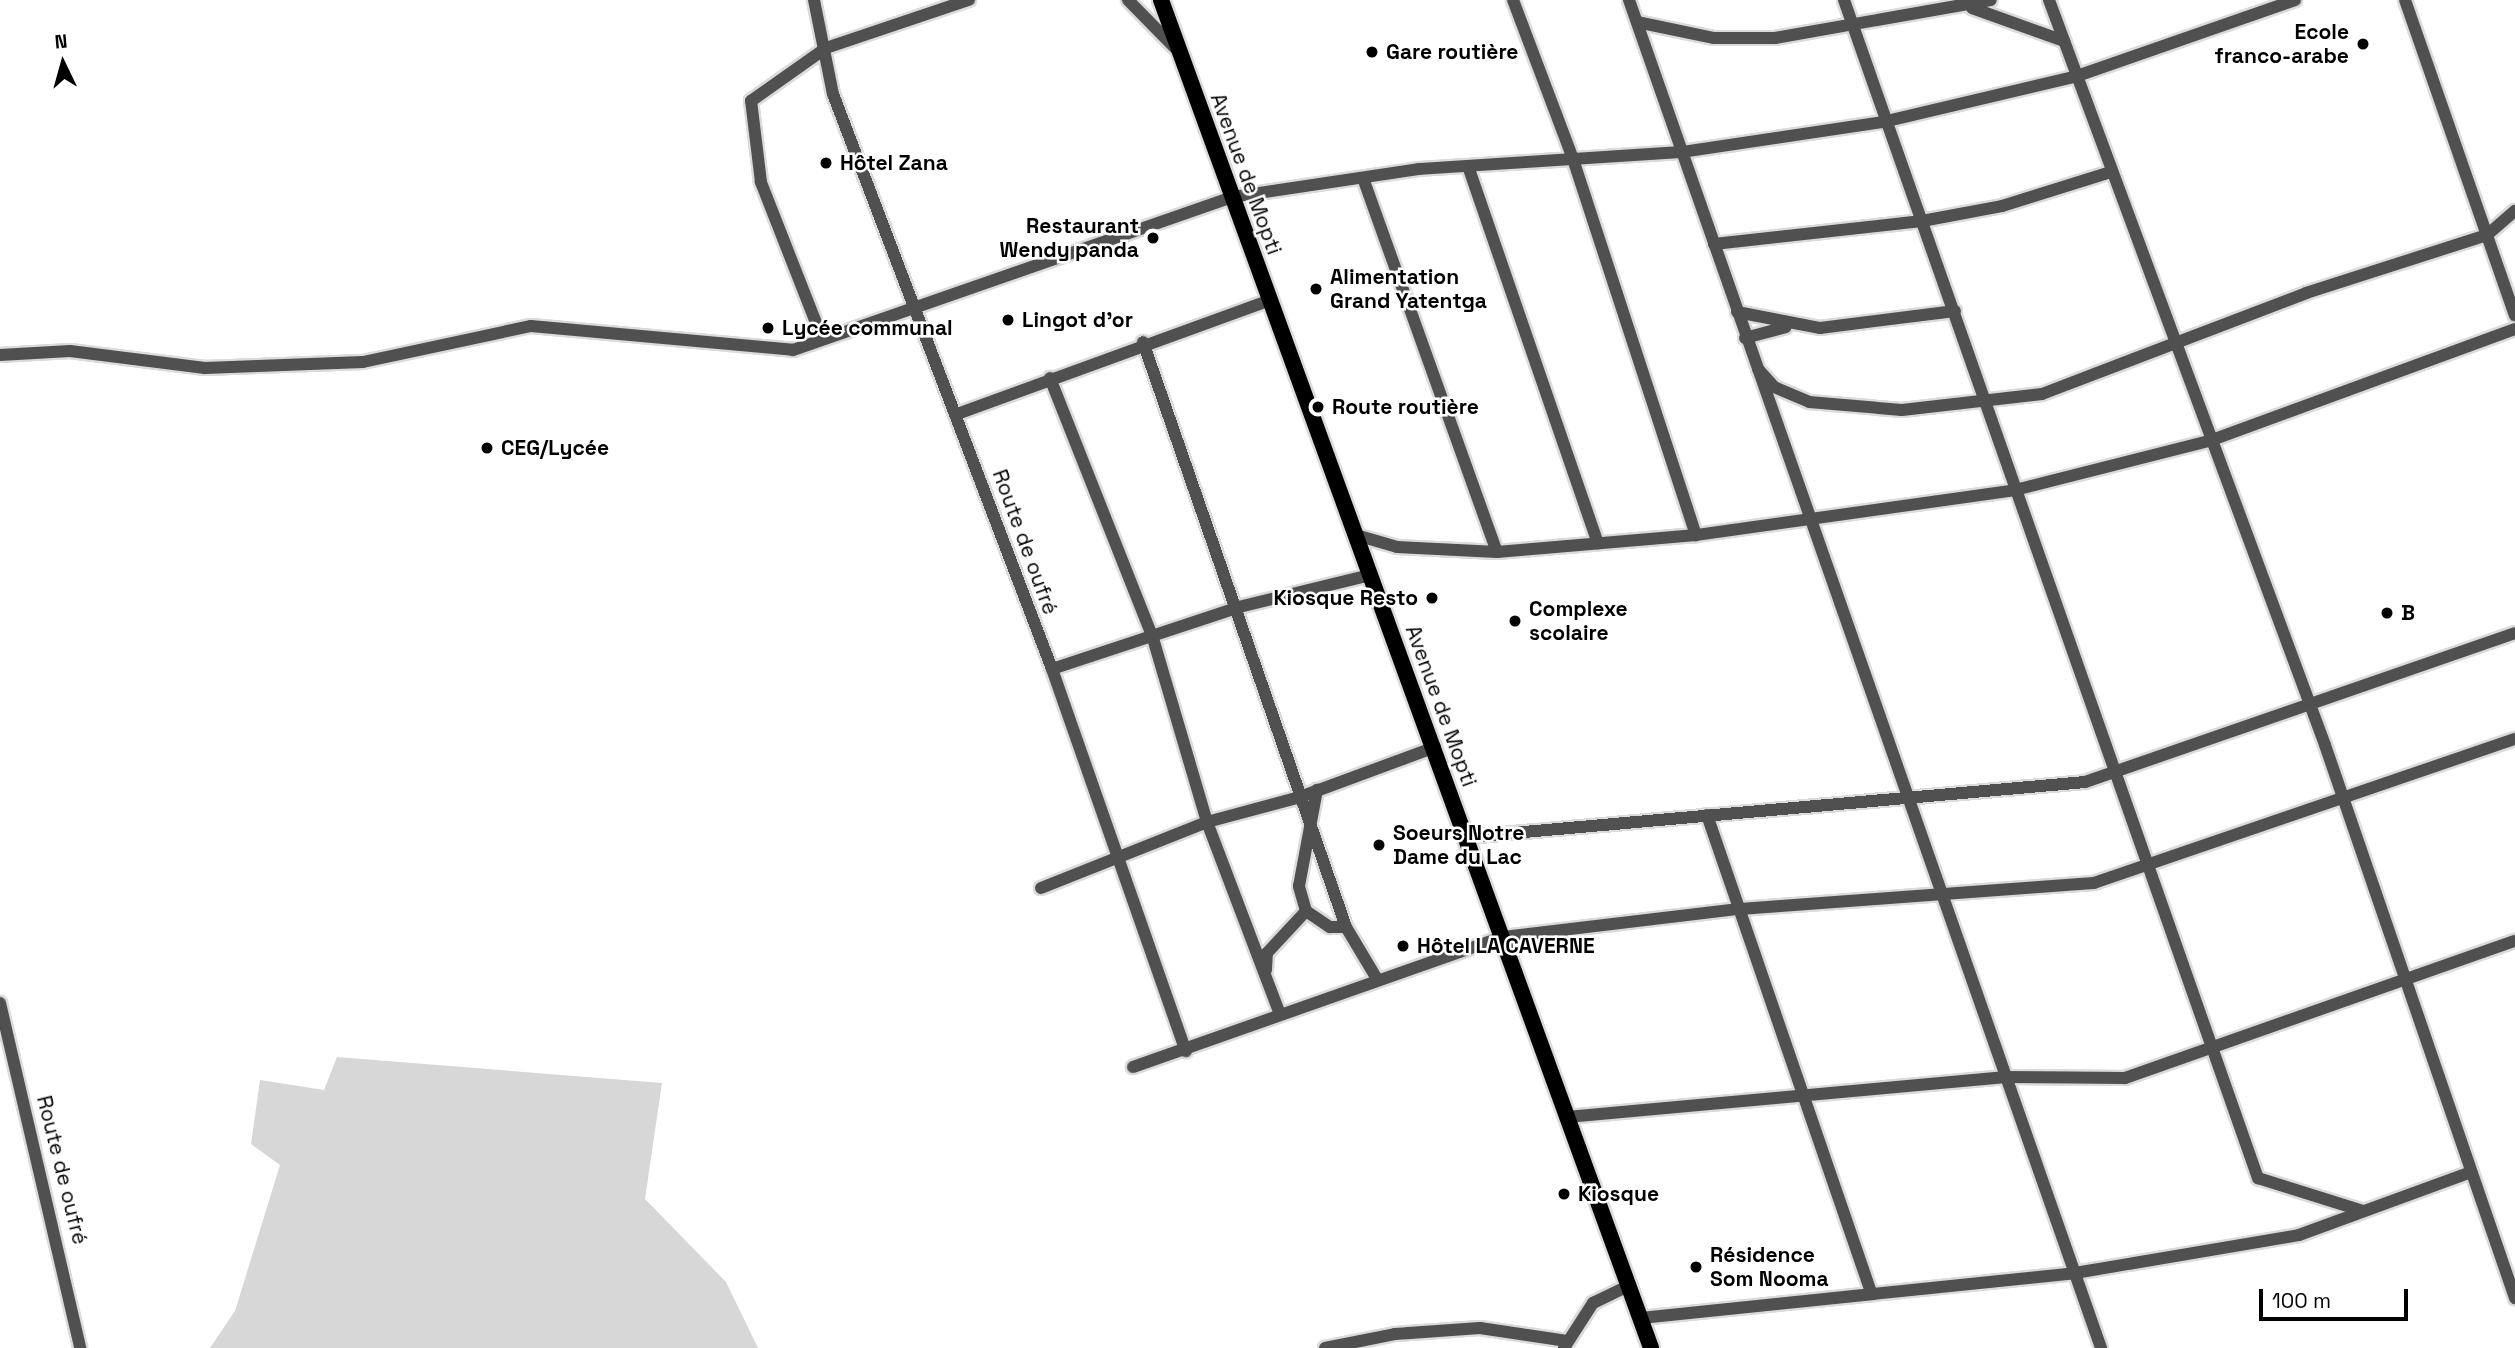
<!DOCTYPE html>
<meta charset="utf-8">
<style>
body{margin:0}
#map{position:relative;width:2515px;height:1348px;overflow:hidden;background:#fff;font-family:"Space Grotesk",sans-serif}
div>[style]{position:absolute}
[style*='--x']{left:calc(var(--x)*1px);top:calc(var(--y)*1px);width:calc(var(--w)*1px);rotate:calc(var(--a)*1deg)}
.green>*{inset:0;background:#d7d7d7}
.roads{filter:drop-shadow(2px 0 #dbdbdb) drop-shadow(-2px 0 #dbdbdb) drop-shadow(0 2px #dbdbdb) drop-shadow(0 -2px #dbdbdb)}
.minor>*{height:12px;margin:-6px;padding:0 6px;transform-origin:6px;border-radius:6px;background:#505050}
.major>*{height:16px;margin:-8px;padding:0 8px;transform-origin:8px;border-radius:8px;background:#000}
.dots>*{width:19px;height:19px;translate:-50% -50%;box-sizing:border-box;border:4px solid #fff;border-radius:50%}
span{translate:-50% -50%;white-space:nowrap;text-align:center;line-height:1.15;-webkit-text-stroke:5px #fff;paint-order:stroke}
.poi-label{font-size:21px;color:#000;font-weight:700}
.right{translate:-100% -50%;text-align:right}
.left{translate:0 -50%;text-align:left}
.street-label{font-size:21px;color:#000}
.north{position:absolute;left:28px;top:28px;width:70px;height:70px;-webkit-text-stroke:5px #fff;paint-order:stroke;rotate:355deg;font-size:19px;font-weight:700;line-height:28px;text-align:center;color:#000}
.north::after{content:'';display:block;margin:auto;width:24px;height:32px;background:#000;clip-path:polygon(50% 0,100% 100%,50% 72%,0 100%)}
.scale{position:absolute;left:2259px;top:1289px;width:149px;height:32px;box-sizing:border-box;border:4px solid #000;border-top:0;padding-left:9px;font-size:21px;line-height:24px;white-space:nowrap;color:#000;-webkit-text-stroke:5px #fff;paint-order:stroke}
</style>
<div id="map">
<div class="green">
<div style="clip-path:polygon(337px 1057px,662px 1083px,645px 1199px,726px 1282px,758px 1348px,210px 1348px,235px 1311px,280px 1165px,251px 1144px,260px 1080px,324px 1090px)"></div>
</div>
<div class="roads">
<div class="minor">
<div style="--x:814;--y:0;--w:96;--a:78.6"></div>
<div style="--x:833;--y:94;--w:615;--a:69.15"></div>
<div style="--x:1052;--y:669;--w:405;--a:70.7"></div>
<div style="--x:1128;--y:0;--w:76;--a:45.5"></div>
<div style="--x:1513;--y:0;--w:170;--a:69.3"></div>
<div style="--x:1573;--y:159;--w:396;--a:71.9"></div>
<div style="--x:1629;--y:0;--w:1428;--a:70.7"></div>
<div style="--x:1844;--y:0;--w:1249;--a:70.64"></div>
<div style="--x:2258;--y:1178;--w:110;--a:17.4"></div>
<div style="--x:2049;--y:0;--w:794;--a:69.67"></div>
<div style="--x:2325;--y:745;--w:585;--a:71.04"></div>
<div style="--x:2405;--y:0;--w:334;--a:70.8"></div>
<div style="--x:1972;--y:8;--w:98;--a:19.7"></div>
<div style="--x:1637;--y:22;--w:79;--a:11.7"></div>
<div style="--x:1714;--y:38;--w:61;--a:0"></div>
<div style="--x:1775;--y:38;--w:219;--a:-10"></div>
<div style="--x:1468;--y:166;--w:399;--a:71"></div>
<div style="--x:1363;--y:178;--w:397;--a:70.3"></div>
<div style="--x:1714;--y:244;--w:209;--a:-6.3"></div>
<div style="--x:1922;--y:221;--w:81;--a:-10.6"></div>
<div style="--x:2002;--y:206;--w:114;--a:-17.3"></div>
<div style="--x:1737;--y:312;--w:85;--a:10.9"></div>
<div style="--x:1820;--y:328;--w:136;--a:-7.2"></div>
<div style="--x:822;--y:338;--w:168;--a:-111.4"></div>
<div style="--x:761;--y:182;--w:82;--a:-97"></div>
<div style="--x:751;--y:101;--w:92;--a:-35.2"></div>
<div style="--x:826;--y:48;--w:151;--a:-18.6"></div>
<div style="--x:1745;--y:338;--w:42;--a:-15"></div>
<div style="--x:1143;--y:342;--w:619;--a:70.86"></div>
<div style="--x:1346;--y:927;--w:61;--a:59.2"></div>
<div style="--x:0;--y:355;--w:70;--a:-3.3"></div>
<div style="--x:70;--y:351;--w:136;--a:7.2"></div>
<div style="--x:205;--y:368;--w:158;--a:-2.2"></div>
<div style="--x:363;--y:362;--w:172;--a:-12.1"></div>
<div style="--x:531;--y:326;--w:263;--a:5.2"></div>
<div style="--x:793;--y:350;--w:465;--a:-19.2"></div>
<div style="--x:1232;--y:197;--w:189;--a:-8.5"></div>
<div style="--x:1419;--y:169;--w:264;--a:-3.7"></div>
<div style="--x:1682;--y:152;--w:203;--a:-8.5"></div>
<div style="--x:1883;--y:122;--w:199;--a:-13.3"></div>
<div style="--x:2077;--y:76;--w:231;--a:-19.2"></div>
<div style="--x:1758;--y:369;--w:24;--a:48"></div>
<div style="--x:1774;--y:387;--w:38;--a:23"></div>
<div style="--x:1809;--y:402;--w:93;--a:4.9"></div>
<div style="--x:1902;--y:410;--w:141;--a:-6.5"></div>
<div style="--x:2042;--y:394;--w:283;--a:-20.9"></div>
<div style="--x:2306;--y:293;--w:190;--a:-17.8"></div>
<div style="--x:2487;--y:235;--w:37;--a:-41"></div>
<div style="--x:1050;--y:378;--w:277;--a:68.4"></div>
<div style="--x:1152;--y:635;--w:195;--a:73.6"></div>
<div style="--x:1207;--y:822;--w:203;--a:69.2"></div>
<div style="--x:957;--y:414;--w:333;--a:-20"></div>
<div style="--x:1356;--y:535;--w:43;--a:16.3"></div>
<div style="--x:1397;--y:547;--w:100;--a:2.9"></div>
<div style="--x:1497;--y:552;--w:200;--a:-4.9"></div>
<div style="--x:1696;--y:535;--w:322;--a:-8"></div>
<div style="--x:2015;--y:490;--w:200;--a:-14.2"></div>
<div style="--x:2209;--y:441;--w:326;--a:-20.1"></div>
<div style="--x:1052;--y:669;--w:197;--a:-18.3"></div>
<div style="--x:1239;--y:607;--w:135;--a:-13.7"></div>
<div style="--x:1707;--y:815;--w:504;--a:71.03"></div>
<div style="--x:1468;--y:837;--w:619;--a:-5.09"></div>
<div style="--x:2085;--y:782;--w:455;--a:-19.1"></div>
<div style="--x:1041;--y:888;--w:179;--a:-21.7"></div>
<div style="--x:1207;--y:822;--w:96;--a:-15"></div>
<div style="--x:1300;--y:797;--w:144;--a:-20.3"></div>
<div style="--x:1306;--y:911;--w:29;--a:34"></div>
<div style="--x:1330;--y:927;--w:16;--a:0"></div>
<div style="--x:1266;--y:970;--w:17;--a:-87"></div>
<div style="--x:1267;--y:953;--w:57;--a:-47.1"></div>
<div style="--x:1306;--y:911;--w:26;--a:-106"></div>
<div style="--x:1299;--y:886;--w:98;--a:-79.4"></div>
<div style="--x:0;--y:1003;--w:354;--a:76.9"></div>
<div style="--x:1133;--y:1067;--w:392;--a:-19.4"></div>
<div style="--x:1503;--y:937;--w:238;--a:-6.8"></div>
<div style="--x:1739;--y:909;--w:356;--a:-4.2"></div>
<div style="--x:2094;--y:883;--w:445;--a:-18.9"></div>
<div style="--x:1567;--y:1117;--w:441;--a:-5.2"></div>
<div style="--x:2006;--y:1077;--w:119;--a:0.5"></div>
<div style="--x:2125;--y:1078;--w:413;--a:-19.4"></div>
<div style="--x:1641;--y:1318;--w:436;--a:-5.9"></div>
<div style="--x:2075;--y:1273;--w:227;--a:-9.6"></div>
<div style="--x:2299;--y:1235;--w:183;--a:-20.1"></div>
<div style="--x:1325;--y:1348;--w:71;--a:-11.3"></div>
<div style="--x:1395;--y:1334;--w:85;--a:-4"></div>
<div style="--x:1480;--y:1328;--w:88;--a:8.5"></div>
<div style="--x:1564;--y:1348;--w:54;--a:-57.2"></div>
<div style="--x:1593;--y:1303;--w:41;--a:-25.9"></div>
</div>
<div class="major">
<div style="--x:1161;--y:0;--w:1434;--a:70.02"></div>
</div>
</div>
<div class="dots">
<div style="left:2363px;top:44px;background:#000"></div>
<div style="left:1372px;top:52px;background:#000"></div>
<div style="left:826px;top:163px;background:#000"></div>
<div style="left:1153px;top:238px;background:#000"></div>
<div style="left:1316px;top:289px;background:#000"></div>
<div style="left:1008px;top:320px;background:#000"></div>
<div style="left:768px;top:328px;background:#000"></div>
<div style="left:1318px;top:407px;background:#000"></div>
<div style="left:487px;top:448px;background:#000"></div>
<div style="left:1432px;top:598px;background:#000"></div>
<div style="left:2387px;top:613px;background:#000"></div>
<div style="left:1515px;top:621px;background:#000"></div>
<div style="left:1379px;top:845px;background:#000"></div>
<div style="left:1403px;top:946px;background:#000"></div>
<div style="left:1564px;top:1194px;background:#000"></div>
<div style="left:1696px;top:1267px;background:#000"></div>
</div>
<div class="poi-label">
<span class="right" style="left:2349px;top:44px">Ecole<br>franco-arabe</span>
<span class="left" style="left:1386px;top:52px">Gare routière</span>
<span class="left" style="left:840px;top:163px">Hôtel Zana</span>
<span class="right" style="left:1139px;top:238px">Restaurant<br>Wendy panda</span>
<span class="left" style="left:1330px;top:289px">Alimentation<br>Grand Yatentga</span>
<span class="left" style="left:1022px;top:320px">Lingot d'or</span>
<span class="left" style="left:782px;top:328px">Lycée communal</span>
<span class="left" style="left:1332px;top:407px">Route routière</span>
<span class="left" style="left:501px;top:448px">CEG/Lycée</span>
<span class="right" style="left:1418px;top:598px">Kiosque Resto</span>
<span class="left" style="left:1529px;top:621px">Complexe<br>scolaire</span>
<span class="left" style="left:2401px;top:613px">B</span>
<span class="left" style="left:1393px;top:845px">Soeurs Notre<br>Dame du Lac</span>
<span class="left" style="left:1417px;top:946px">Hôtel LA CAVERNE</span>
<span class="left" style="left:1578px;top:1194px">Kiosque</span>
<span class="left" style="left:1710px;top:1267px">Résidence<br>Som Nooma</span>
</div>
<div class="street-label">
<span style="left:1246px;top:174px;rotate:70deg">Avenue de Mopti</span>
<span style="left:1025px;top:542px;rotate:70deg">Route de oufré</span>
<span style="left:1441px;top:706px;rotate:70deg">Avenue de Mopti</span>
<span style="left:62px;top:1170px;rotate:76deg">Route de oufré</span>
</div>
<div class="north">N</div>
<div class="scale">100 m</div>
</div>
